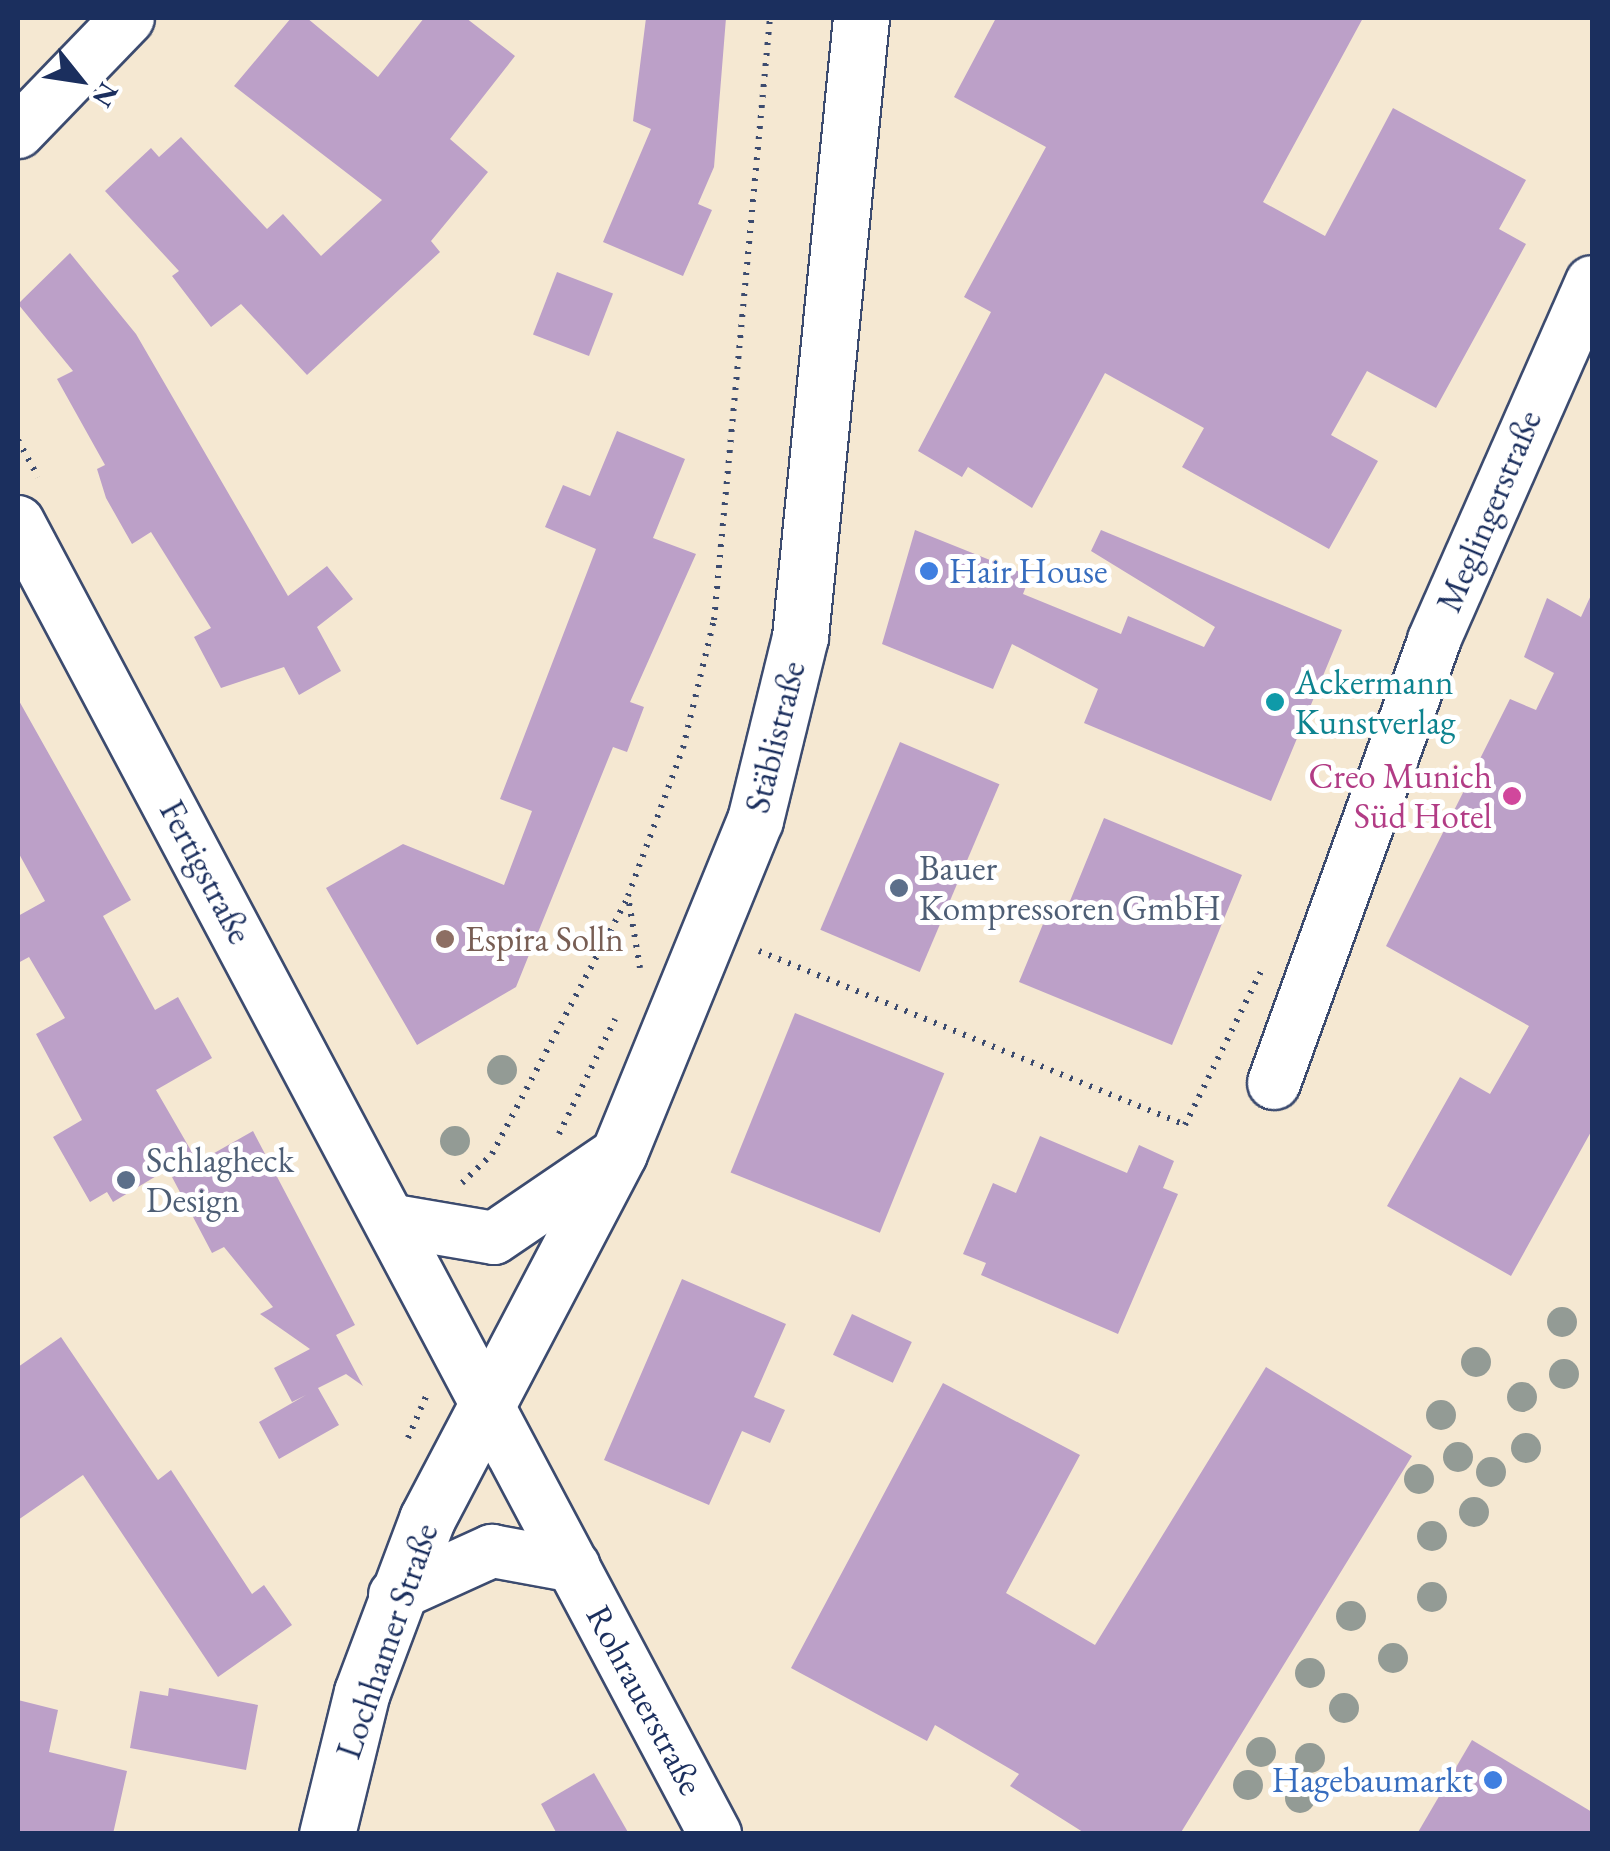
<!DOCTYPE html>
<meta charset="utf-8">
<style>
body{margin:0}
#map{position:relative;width:1610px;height:1851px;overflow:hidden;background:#f5e8d2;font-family:"EB Garamond",serif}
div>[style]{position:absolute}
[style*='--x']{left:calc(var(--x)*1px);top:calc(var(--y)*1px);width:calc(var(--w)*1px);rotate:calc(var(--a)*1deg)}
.building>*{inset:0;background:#bca0c8;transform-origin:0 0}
.path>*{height:6px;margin-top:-3px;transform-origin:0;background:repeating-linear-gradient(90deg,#3c4b6f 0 2.5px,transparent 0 10.5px)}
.roads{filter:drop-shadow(2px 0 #3c4b6f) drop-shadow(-2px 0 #3c4b6f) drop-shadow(0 2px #3c4b6f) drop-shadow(0 -2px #3c4b6f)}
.street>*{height:52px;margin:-26px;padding:0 26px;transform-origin:26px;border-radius:26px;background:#fff}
.secondary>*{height:55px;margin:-27.5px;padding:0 27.5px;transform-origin:27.5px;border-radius:27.5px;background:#fff}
.trees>*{width:30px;height:30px;margin:-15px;border-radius:50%;background:#939b95}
.dots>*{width:28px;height:28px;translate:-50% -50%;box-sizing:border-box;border:5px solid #fff;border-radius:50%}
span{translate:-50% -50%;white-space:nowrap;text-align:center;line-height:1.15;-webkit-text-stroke:10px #fff;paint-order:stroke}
.street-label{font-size:35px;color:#1b2f5e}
.shop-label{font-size:35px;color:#366cbe}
.left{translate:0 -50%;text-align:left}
.right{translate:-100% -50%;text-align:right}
.culture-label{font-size:35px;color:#0d838f}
.hotel-label{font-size:35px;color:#b23c85}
.service-label{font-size:35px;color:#4e5e75}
.education-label{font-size:35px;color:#785e54}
.frame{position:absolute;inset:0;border:20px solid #1b2f5e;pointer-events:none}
.north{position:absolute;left:30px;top:30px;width:100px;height:100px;-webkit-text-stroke:8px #fff;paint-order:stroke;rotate:120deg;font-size:28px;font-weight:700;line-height:40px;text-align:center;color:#1b2f5e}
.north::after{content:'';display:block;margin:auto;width:35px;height:45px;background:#1b2f5e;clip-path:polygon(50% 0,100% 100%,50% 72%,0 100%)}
</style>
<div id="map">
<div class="building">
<div style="clip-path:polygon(291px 18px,307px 18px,378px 77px,424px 18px,466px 18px,515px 56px,450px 139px,488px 172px,431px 241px,440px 252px,307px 375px,241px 304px,211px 327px,172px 276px,179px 271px,105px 191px,151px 148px,159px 157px,181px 137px,267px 229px,283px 214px,321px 256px,382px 200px,234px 86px)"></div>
<div style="clip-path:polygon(646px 18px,726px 18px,714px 167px,698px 204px,712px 210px,683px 276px,603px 242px,651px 129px,633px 121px)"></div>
<div style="clip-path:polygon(996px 18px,1363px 18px,1263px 202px,1325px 236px,1393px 108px,1526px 180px,1499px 229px,1526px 244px,1436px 408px,1367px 371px,1331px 435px,1378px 461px,1329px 549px,1182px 467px,1204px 428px,1105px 373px,1032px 508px,968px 467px,962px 477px,918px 451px,991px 312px,964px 297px,1046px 147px,954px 97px)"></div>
<div style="clip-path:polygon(70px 253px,136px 334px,288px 596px,327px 566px,353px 599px,317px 627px,341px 671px,299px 695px,284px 667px,221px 688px,194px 637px,211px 628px,151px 532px,132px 544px,106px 498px,97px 469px,105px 465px,57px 379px,73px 371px,18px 304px)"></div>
<div style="left:557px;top:272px;width:60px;height:67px;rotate:21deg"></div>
<div style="clip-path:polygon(617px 431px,685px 459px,653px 538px,696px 554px,630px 702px,644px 707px,627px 752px,613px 747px,516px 987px,417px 1045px,326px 888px,403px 844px,504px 885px,532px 811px,500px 799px,596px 549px,545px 527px,563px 485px,590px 496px)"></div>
<div style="clip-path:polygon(915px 530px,1030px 576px,1023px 594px,1121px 634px,1128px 616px,1204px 647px,1215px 627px,1091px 551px,1101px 530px,1342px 630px,1271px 801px,1084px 723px,1098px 689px,1012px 644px,993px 689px,882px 644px)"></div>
<div style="clip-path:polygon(1592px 593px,1592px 1130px,1511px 1276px,1387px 1206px,1460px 1077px,1490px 1094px,1529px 1026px,1386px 946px,1510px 699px,1536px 710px,1554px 673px,1524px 657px,1547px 598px,1581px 617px)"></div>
<div style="clip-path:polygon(18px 699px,131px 900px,103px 916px,155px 1010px,178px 997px,212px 1058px,156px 1090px,193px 1154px,113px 1202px,107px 1192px,90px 1202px,53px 1137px,82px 1120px,36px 1034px,65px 1018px,29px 957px,18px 963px,18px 916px,45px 901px,18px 852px)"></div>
<div style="left:900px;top:742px;width:108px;height:204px;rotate:23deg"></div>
<div style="clip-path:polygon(1104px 818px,1242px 875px,1172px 1045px,1019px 982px,1048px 912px,1063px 918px)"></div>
<div style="left:795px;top:1013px;width:161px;height:172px;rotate:22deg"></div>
<div style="clip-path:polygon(253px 1131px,355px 1325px,336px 1335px,363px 1386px,346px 1374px,318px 1388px,339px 1425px,279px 1459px,259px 1422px,306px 1395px,292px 1402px,274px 1368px,310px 1349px,260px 1314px,273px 1307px,224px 1247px,212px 1253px,172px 1177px)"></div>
<div style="clip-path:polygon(1040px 1136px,1127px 1173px,1139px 1145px,1174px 1161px,1163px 1188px,1178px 1194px,1118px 1334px,981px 1275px,986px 1263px,963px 1254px,993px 1183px,1016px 1193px)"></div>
<div style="clip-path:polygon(682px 1279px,786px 1324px,754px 1397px,785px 1410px,770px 1443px,742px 1431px,709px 1505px,604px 1460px)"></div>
<div style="left:852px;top:1314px;width:66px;height:45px;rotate:25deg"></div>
<div style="clip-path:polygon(61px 1337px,158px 1480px,171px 1470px,252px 1594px,264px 1585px,292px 1625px,218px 1677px,83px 1475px,18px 1520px,18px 1367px)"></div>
<div style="clip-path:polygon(1266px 1367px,1412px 1456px,1180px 1834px,1086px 1834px,1010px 1786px,1019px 1774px,935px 1725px,927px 1741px,791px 1668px,943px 1383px,1080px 1455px,1006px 1593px,1095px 1645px)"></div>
<div style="clip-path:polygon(169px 1688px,258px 1705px,246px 1770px,130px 1748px,140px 1691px,168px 1696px)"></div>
<div style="clip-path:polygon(18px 1700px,58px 1710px,49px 1752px,127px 1771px,113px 1834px,18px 1834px)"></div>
<div style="clip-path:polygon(1472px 1740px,1592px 1812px,1592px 1834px,1417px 1834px)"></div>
<div style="clip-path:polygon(594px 1773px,629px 1834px,557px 1834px,541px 1804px)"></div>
</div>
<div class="path">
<div style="--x:18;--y:440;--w:42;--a:61.6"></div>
<div style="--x:759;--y:951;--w:460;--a:22.2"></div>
<div style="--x:1185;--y:1125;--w:172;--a:-63.7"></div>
<div style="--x:640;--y:968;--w:73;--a:-99.5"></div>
<div style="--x:628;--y:896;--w:158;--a:-69.6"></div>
<div style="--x:683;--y:748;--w:132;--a:-76.4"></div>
<div style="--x:714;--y:620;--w:605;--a:-84.69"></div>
<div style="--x:559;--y:1134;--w:128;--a:-64"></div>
<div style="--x:462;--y:1183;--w:42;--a:-44"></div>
<div style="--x:492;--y:1154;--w:291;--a:-62.1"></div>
<div style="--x:408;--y:1438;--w:48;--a:-66.6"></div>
</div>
<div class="roads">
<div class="street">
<div style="--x:18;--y:132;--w:158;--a:-46"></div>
<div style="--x:18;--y:522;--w:1486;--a:62.02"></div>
<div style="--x:1274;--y:1083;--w:471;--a:-70.1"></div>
<div style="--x:1434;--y:640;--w:391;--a:-66.2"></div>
<div style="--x:394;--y:1221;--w:101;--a:9.6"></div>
<div style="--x:494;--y:1238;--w:151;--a:-34.2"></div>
<div style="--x:395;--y:1595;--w:107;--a:-24.4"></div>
<div style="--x:492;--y:1551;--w:83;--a:10.4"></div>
</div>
<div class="secondary">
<div style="--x:327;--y:1834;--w:146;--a:-76.2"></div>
<div style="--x:362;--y:1692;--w:185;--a:-69.4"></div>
<div style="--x:427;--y:1519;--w:413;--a:-62.3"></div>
<div style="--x:619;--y:1153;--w:360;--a:-67.8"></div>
<div style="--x:755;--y:820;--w:188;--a:-76.2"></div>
<div style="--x:800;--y:637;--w:622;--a:-84.37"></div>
</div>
</div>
<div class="trees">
<div style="left:502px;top:1070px"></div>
<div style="left:455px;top:1141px"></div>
<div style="left:1562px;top:1322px"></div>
<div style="left:1476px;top:1362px"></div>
<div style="left:1564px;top:1374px"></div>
<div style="left:1522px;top:1397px"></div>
<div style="left:1441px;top:1415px"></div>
<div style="left:1526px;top:1448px"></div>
<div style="left:1458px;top:1457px"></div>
<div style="left:1491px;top:1472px"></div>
<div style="left:1419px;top:1479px"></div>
<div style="left:1474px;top:1512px"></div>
<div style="left:1432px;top:1536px"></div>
<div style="left:1432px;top:1597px"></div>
<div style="left:1351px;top:1616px"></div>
<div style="left:1393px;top:1658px"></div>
<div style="left:1310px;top:1673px"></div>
<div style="left:1344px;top:1708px"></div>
<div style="left:1261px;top:1752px"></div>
<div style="left:1310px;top:1758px"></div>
<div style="left:1248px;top:1785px"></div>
<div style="left:1300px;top:1798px"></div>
</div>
<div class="dots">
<div style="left:929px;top:571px;background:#3f7fe0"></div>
<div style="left:1275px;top:702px;background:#0f9aa8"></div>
<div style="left:1512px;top:796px;background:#d1479c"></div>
<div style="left:899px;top:888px;background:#5c6f8a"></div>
<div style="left:445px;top:939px;background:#8d6e63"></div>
<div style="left:126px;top:1180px;background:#5c6f8a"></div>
<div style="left:1493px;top:1780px;background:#3f7fe0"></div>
</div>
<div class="street-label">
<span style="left:1489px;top:511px;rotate:-67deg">Meglingerstraße</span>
<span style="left:775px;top:737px;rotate:-76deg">Stäblistraße</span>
<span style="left:206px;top:872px;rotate:62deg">Fertigstraße</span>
<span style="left:387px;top:1641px;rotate:-71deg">Lochhamer Straße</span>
<span style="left:645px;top:1700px;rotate:62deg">Rohrauerstraße</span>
</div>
<div class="shop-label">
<span class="left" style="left:949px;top:571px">Hair House</span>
<span class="right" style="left:1473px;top:1780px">Hagebaumarkt</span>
</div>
<div class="culture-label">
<span class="left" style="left:1295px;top:702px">Ackermann<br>Kunstverlag</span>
</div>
<div class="hotel-label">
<span class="right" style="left:1492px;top:796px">Creo Munich<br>Süd Hotel</span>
</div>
<div class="service-label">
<span class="left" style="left:919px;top:888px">Bauer<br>Kompressoren GmbH</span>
<span class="left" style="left:146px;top:1180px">Schlagheck<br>Design</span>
</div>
<div class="education-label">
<span class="left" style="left:465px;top:939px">Espira Solln</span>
</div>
<div class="frame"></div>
<div class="north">N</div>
</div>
